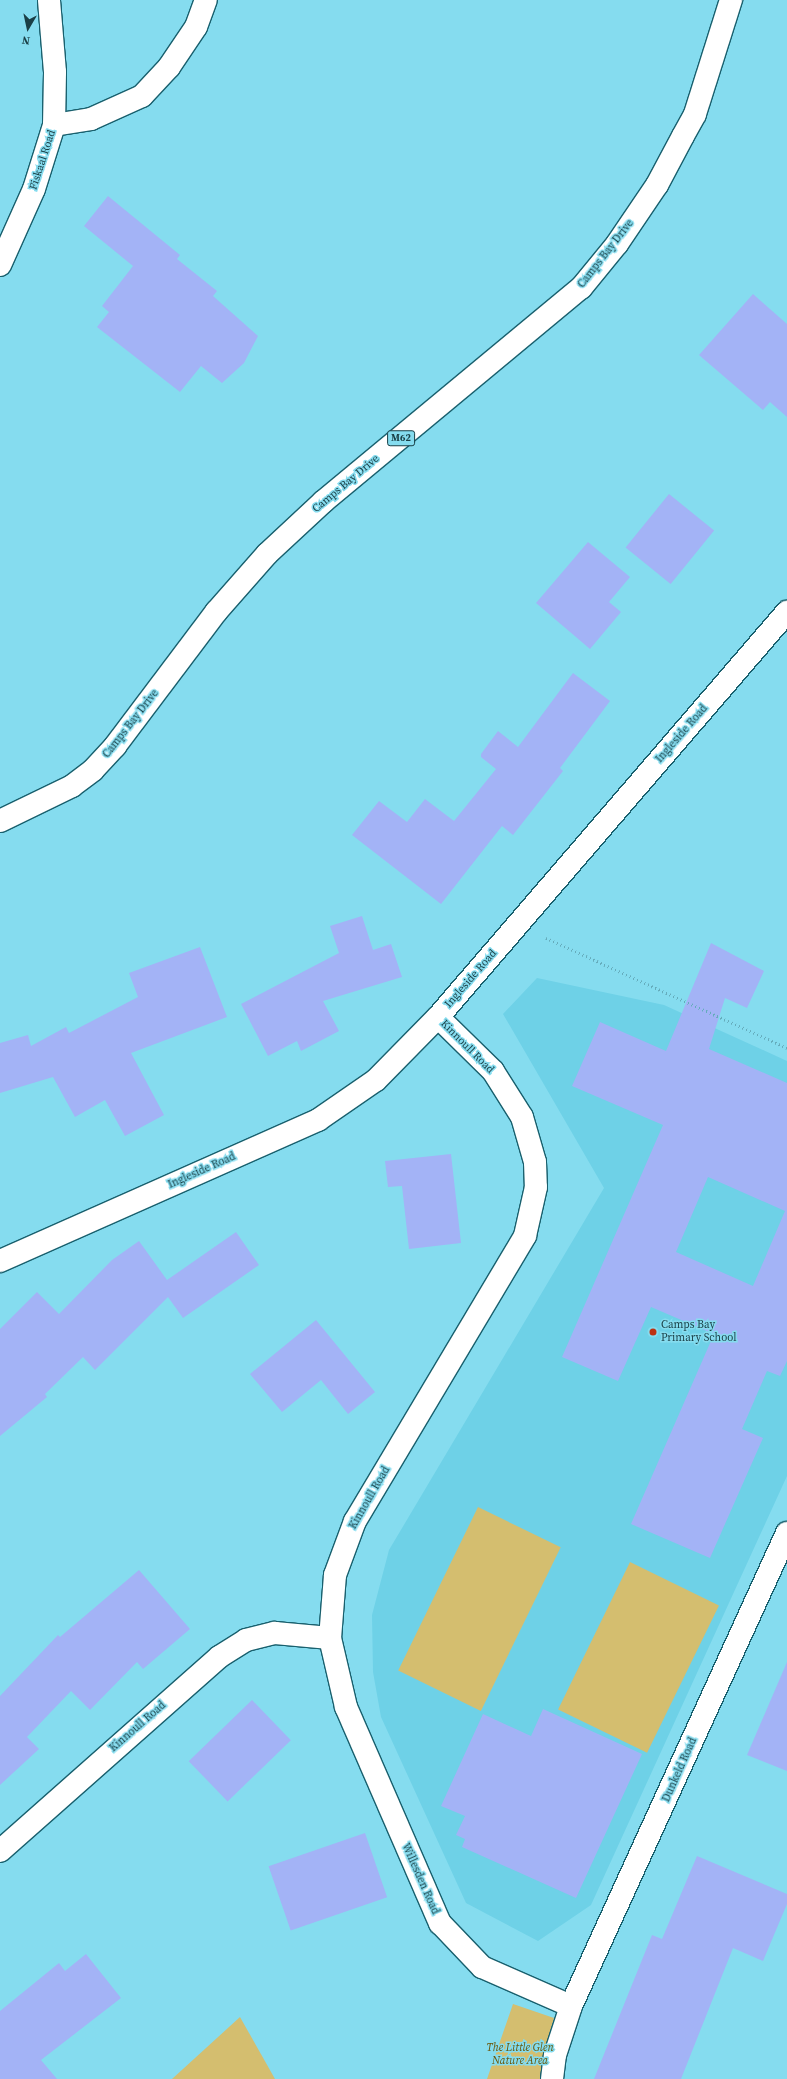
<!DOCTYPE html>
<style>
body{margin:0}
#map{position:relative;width:787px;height:2079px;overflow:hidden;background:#85dcef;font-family:"Source Serif 4",serif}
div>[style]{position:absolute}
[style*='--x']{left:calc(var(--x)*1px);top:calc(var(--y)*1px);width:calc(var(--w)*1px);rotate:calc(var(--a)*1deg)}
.built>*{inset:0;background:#6ed1e7}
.green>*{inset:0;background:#d4be6f;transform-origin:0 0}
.building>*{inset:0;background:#a3b3f6;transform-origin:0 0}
.path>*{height:2.5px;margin-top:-1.25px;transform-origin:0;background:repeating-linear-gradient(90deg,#65acbc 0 1px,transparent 0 4px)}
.roads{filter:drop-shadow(1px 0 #19606e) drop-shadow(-1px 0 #19606e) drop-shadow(0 1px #19606e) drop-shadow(0 -1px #19606e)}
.street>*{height:22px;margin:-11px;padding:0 11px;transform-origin:11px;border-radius:11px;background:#fff}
.primary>*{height:22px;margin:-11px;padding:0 11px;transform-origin:11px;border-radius:11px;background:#fff}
.dots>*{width:11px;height:11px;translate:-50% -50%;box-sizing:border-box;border:2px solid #85dcef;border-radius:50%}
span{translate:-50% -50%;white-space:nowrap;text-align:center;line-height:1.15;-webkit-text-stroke:3px #85dcef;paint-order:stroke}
.shield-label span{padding:1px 3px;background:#85dcef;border:1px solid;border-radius:3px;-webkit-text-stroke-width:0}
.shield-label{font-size:10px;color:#1a3f46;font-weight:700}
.street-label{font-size:11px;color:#1a3f46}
.poi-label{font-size:11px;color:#1a3f46}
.left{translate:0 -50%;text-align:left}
.park-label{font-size:11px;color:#695608;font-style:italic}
.north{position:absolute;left:8px;top:8px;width:40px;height:40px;-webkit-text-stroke:3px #85dcef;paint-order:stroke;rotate:189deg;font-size:11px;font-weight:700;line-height:16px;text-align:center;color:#1a3f46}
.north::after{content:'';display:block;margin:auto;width:14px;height:18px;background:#1a3f46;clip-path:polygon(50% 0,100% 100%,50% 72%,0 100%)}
</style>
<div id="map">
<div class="built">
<div style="clip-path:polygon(537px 978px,664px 1005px,787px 1061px,787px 1476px,591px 1905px,538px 1941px,466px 1903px,381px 1717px,373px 1672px,372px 1615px,389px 1550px,604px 1188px,503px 1014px)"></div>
</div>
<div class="green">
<div style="left:478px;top:1507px;width:92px;height:182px;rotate:26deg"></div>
<div style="left:630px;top:1562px;width:99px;height:164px;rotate:26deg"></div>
<div style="clip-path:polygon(513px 2004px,554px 2018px,544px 2053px,544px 2079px,487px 2079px)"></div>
<div style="clip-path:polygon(240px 2017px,275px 2079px,172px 2079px)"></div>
</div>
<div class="building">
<div style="clip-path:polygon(108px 196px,180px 255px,177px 259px,217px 291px,213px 296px,258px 336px,244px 363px,222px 383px,201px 366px,180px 392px,97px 327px,109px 312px,102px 306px,133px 266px,84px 226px)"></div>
<div style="clip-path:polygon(753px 294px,787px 324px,787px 417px,770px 402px,763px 410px,699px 355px)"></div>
<div style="left:669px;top:494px;width:58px;height:69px;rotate:39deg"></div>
<div style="clip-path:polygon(588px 542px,630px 577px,609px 602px,621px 612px,590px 649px,536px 603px)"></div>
<div style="clip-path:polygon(573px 673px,610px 701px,560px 768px,563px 771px,513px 835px,502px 826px,441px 904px,352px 835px,379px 801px,407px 822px,425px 799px,454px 821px,496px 769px,481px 757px,481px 754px,498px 731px,518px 747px)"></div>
<div style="clip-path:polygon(362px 916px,373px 950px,391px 944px,402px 977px,323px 1001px,339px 1031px,301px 1051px,297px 1041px,268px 1056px,241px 1004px,339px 953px,330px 926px)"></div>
<div style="clip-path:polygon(evenodd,711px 943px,764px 971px,747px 1008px,725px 998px,709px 1049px,787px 1083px,787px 1361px,780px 1376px,767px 1371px,742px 1429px,763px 1438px,710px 1558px,631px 1524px,714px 1334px,651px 1307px,618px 1381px,562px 1357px,663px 1125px,572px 1086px,600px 1022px,666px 1051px,711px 943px,708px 1177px,785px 1211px,753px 1286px,676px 1252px,708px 1177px)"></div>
<div style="clip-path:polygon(200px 947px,227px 1017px,131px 1053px,164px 1115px,125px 1136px,105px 1100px,75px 1117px,53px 1077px,0 1093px,0 1043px,28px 1035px,31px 1046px,66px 1027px,69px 1033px,138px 997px,129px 973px)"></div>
<div style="clip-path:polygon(451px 1154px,461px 1243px,409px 1249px,402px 1186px,388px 1187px,385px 1161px)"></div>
<div style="clip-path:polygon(236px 1232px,259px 1265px,183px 1318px,168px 1297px,95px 1370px,83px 1357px,45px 1394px,47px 1397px,0 1436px,0 1329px,37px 1292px,59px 1314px,112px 1260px,139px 1241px,167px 1280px)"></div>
<div style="clip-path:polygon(316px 1320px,375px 1392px,348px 1414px,321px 1380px,282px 1412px,250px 1374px)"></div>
<div style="clip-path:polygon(139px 1570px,190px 1629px,143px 1669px,137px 1662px,90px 1710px,71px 1691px,27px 1737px,39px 1749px,0 1785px,0 1696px,58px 1635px,60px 1637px)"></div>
<div style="clip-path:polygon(787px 1662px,787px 1771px,747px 1755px)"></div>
<div style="left:252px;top:1700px;width:56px;height:88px;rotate:46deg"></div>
<div style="clip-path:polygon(543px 1709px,642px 1754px,576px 1898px,462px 1847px,465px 1839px,456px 1835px,465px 1816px,441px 1806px,483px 1714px,531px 1736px)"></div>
<div style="left:365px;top:1833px;width:68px;height:102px;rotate:71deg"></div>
<div style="clip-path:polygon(697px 1856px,787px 1894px,787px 1904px,763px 1961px,733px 1948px,681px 2079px,594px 2079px,652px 1935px,662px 1939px)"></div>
<div style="clip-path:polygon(86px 1954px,121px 1998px,41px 2060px,57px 2079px,0 2079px,0 2011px,59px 1963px,65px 1971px)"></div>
</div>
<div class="path">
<div style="--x:546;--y:938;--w:265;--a:24.5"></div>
</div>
<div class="roads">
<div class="street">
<div style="--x:54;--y:125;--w:37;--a:-9"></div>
<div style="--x:91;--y:119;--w:56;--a:-24.3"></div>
<div style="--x:142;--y:96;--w:40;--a:-47"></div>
<div style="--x:169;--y:67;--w:48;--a:-56"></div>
<div style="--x:196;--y:27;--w:29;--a:-70"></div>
<div style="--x:0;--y:265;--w:83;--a:-65.9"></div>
<div style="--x:34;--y:189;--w:67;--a:-72.6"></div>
<div style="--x:54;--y:125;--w:53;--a:-88.9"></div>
<div style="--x:55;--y:72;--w:72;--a:-94.8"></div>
<div style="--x:438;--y:1017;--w:77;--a:44.5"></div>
<div style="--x:493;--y:1071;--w:54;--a:57.8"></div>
<div style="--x:522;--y:1117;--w:47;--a:73.9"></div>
<div style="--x:535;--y:1162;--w:25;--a:88"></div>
<div style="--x:536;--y:1187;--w:50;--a:102.7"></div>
<div style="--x:525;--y:1236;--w:332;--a:120.8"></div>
<div style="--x:355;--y:1521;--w:58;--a:110.3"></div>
<div style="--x:335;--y:1575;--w:63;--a:94.5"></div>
<div style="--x:330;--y:1638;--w:71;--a:76.9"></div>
<div style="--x:346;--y:1707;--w:236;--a:66.5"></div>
<div style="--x:440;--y:1923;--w:61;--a:46.3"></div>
<div style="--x:482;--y:1967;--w:97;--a:23.7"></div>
<div style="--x:0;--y:1261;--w:348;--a:-23.9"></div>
<div style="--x:318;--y:1120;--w:70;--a:-34.6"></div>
<div style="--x:376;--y:1080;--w:88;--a:-45.5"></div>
<div style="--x:438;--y:1017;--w:535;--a:-49.25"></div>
<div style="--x:0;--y:1851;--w:293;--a:-41.5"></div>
<div style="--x:219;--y:1657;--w:32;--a:-32"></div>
<div style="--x:246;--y:1640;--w:30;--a:-14"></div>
<div style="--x:275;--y:1633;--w:55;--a:5.2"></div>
<div style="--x:552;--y:2079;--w:24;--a:-83"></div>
<div style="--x:555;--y:2055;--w:52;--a:-71.9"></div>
<div style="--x:571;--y:2006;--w:520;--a:-65.46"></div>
</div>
<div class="primary">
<div style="--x:0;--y:821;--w:80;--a:-25.9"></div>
<div style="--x:72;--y:786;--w:26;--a:-37"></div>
<div style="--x:93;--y:770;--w:33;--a:-47"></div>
<div style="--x:115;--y:746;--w:168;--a:-53"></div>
<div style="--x:216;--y:612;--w:77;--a:-48.7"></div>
<div style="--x:267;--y:554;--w:78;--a:-42.9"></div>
<div style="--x:324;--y:501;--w:334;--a:-39.7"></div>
<div style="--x:581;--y:288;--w:57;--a:-50.7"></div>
<div style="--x:617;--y:244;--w:71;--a:-55.9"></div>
<div style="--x:657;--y:185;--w:55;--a:-62"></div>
<div style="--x:683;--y:136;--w:25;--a:-61"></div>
<div style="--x:695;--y:114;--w:120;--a:-72.5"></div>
</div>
</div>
<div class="dots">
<div style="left:653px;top:1332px;background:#bc3111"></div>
</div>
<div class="shield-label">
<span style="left:401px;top:438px">M62</span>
</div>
<div class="street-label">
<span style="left:43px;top:160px;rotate:-72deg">Fiskaal Road</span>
<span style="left:606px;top:254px;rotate:-52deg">Camps Bay Drive</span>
<span style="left:346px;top:484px;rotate:-40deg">Camps Bay Drive</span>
<span style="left:131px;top:724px;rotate:-52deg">Camps Bay Drive</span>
<span style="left:682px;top:734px;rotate:-49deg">Ingleside Road</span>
<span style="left:471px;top:979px;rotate:-49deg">Ingleside Road</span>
<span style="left:467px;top:1047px;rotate:45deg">Kinnoull Road</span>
<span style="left:202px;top:1171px;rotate:-24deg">Ingleside Road</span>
<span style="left:370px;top:1498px;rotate:-60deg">Kinnoull Road</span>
<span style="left:138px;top:1727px;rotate:-41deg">Kinnoull Road</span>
<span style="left:680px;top:1770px;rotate:-66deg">Dunkeld Road</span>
<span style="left:420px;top:1879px;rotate:66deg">Willesden Road</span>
</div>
<div class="poi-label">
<span class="left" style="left:661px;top:1332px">Camps Bay<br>Primary School</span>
</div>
<div class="park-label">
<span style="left:520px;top:2055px">The Little Glen<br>Nature Area</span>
</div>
<div class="north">N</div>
</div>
